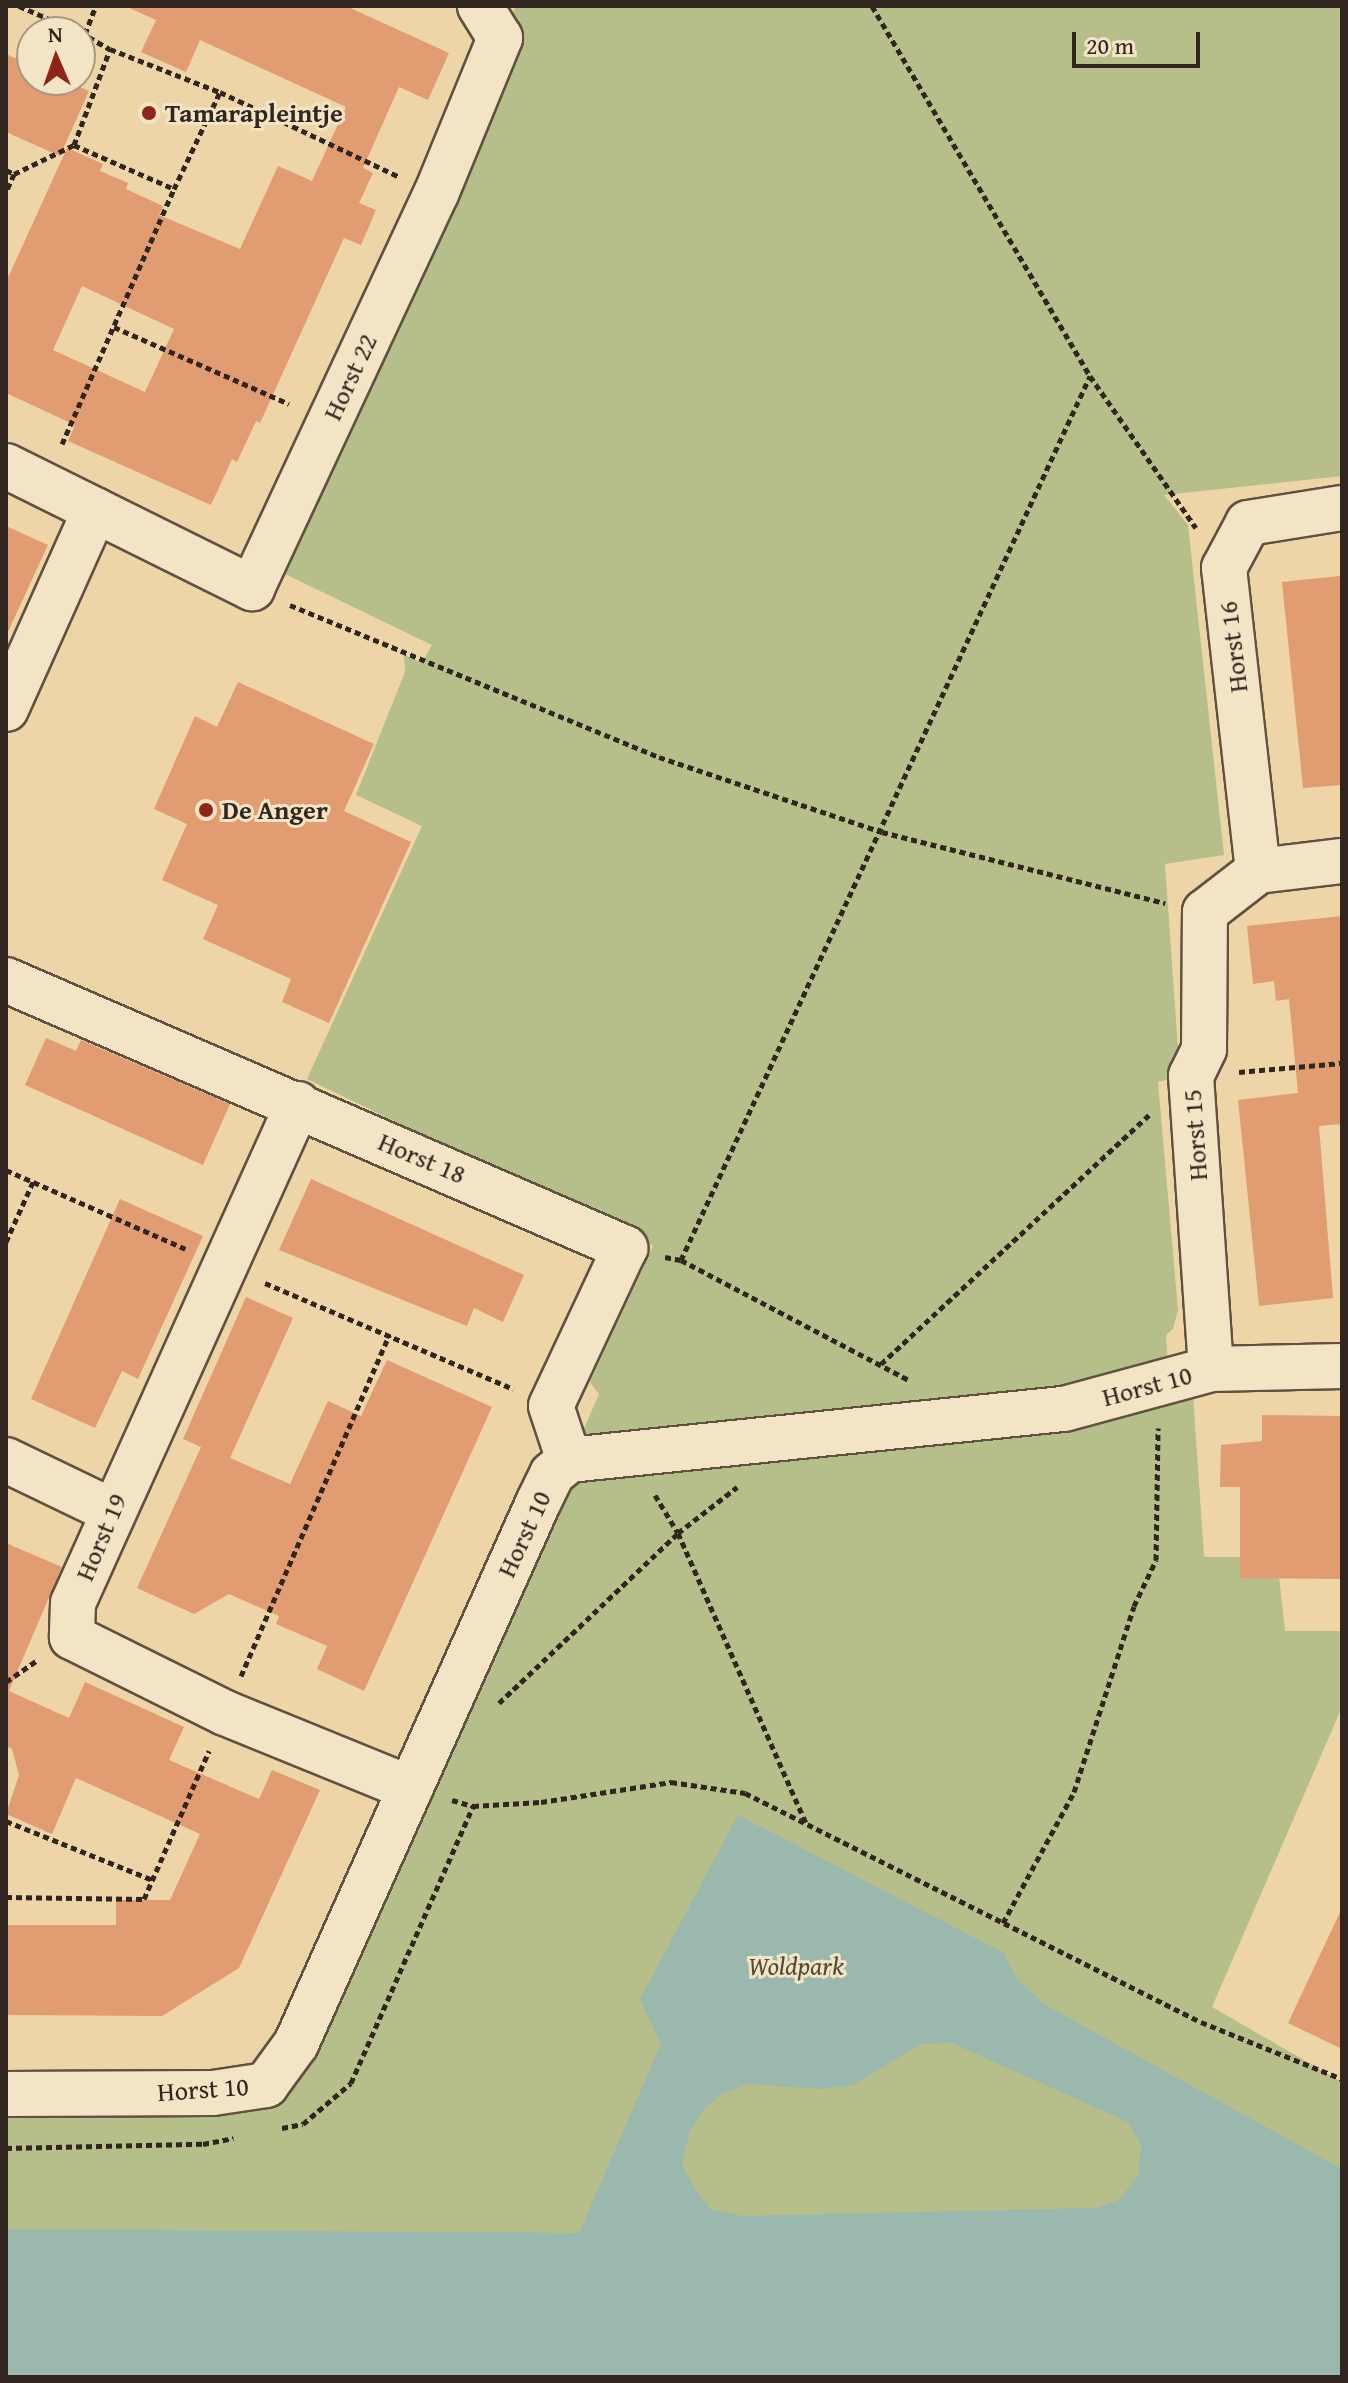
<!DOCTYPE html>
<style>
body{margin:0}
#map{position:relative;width:1348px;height:2383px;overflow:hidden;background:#eed5a7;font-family:"Gentium Book Plus",serif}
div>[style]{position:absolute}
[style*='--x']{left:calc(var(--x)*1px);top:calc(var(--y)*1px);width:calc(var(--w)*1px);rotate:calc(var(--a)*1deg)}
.green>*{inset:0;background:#b6be89}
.water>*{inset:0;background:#9ab8ae}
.building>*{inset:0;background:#e19c71}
.path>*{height:5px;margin-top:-2.5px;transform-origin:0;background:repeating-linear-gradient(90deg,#31251f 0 6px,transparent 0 10px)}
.roads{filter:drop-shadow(2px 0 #605141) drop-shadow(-2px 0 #605141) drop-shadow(0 2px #605141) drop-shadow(0 -2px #605141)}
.minor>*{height:44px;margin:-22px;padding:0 22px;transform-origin:22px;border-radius:22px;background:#f4e4c6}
.dots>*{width:22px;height:22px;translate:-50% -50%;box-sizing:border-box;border:4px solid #f4e4c6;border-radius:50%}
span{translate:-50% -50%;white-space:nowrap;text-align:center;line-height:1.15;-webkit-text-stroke:6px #f4e4c6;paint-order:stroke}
.poi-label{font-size:26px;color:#31251f;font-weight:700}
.left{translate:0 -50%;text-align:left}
.street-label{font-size:26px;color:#31251f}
.park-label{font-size:26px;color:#524b3a;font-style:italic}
.frame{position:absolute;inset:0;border:8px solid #31251f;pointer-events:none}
.north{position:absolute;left:16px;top:16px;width:80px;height:80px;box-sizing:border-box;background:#f4e4c6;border:2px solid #a69883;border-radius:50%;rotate:358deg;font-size:22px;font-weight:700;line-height:32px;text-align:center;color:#31251f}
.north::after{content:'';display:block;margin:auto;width:28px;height:36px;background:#8f2418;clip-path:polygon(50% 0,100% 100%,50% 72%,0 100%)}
.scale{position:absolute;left:1072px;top:32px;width:128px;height:36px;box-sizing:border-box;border:4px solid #31251f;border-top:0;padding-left:10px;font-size:24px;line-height:28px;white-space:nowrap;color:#31251f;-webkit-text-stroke:6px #f4e4c6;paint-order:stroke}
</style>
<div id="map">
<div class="green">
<div style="clip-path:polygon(516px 6px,1342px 6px,1342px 476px,1164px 495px,1188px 525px,1224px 855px,1165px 864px,1180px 1077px,1158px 1082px,1178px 1310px,1173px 1329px,1166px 1335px,1170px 1394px,1193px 1394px,1204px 1557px,1271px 1557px,1278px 1567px,1285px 1631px,1342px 1631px,1342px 1707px,1212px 2007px,1342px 2082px,1342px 2377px,6px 2377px,6px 2103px,273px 2093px,565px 1472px,599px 1394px,590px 1382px,653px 1246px,307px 1079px,422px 826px,356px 795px,405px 672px,404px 655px,422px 663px,432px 645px,258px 561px,387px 303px)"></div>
</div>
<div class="water">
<div style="clip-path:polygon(evenodd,738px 1815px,1004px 1953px,1017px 1979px,1045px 2005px,1342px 2169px,1342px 2377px,6px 2377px,6px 2229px,579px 2233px,661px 2044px,640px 1999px,738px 1815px,952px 2043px,1128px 2122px,1141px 2145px,1138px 2175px,1120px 2199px,1096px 2208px,742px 2216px,711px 2209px,695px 2190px,682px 2164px,689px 2133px,704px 2109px,723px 2093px,749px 2084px,822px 2089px,853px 2085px,921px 2044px,952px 2043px)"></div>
</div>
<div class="building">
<div style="clip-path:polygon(evenodd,125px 6px,346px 6px,449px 53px,428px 100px,399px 87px,363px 168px,373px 173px,359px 203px,376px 210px,361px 245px,344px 238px,260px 423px,256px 421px,237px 462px,232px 459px,211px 505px,68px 441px,75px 425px,6px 393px,6px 282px,67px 148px,103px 164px,100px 171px,128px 183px,126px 189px,163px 206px,159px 215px,240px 249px,278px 166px,312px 181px,346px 107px,200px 40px,186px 72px,141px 52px,156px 20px,125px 6px,82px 286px,174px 329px,145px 392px,53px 350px,82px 286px)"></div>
<div style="clip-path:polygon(6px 54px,32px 66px,32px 80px,64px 80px,89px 91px,60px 156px,6px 132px)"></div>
<div style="clip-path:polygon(6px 526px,48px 545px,6px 636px)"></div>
<div style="clip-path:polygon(1340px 576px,1342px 785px,1303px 788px,1282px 582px)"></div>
<div style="clip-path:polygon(238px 682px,374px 744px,344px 811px,411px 842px,329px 1023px,282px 1002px,291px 979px,203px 939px,218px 905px,162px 880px,187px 824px,154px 809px,195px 716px,217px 727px)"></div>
<div style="clip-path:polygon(1342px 916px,1342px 1124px,1319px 1126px,1333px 1298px,1259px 1306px,1238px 1100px,1298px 1093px,1289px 999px,1276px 1001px,1274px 981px,1253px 984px,1247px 926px)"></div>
<div style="clip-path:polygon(46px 1038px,76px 1051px,81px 1040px,230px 1104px,203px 1165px,25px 1085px)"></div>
<div style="clip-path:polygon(311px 1179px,524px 1275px,503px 1322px,474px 1308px,467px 1326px,279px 1250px)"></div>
<div style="clip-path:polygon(120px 1199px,203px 1236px,138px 1379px,122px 1371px,95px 1428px,31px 1399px)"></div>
<div style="clip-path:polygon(246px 1297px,293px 1318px,230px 1458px,290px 1484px,328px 1401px,361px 1416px,387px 1360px,492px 1407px,364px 1691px,317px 1669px,327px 1646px,276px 1624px,279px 1616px,229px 1594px,194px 1614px,137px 1588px,201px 1447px,183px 1439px)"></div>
<div style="clip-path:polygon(1262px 1415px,1342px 1416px,1342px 1579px,1240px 1578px,1240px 1487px,1220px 1487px,1221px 1445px,1262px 1441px)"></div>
<div style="clip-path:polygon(6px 1543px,62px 1567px,9px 1691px,69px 1718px,85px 1682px,184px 1727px,169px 1760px,259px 1799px,272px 1770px,320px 1790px,239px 1968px,162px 2016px,6px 2015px,6px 1925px,116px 1925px,116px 1900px,170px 1900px,200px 1834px,76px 1778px,52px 1834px,6px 1814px,19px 1775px,12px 1749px,6px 1746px)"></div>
<div style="clip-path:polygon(1342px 1908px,1342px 2049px,1288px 2023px)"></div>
</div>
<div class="path">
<div style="--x:19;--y:6;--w:65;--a:23.4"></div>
<div style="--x:872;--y:6;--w:429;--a:59.5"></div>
<div style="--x:1090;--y:376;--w:185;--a:55.1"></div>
<div style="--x:80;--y:32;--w:34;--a:30"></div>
<div style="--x:85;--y:34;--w:30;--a:-69"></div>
<div style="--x:74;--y:145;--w:109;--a:23.7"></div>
<div style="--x:174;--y:189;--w:107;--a:-64.6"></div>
<div style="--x:6;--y:170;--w:9;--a:27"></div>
<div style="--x:14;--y:174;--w:20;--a:114"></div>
<div style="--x:14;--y:174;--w:67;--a:-25.8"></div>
<div style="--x:74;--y:145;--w:103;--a:-69.4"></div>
<div style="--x:110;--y:49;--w:118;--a:21.4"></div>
<div style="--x:220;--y:92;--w:197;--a:25.3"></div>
<div style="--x:114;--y:327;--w:191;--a:23.7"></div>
<div style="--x:62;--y:444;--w:279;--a:-66.3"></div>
<div style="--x:290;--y:605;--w:399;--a:22.4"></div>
<div style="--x:659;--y:757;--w:235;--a:18.6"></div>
<div style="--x:882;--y:832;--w:292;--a:14.1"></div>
<div style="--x:1239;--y:1072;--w:103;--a:-5"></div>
<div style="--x:6;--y:1170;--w:197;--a:23.7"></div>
<div style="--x:6;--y:1242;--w:66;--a:-65.8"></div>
<div style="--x:665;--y:1257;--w:16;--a:11"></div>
<div style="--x:681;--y:1260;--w:258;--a:27.8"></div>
<div style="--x:681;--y:1260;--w:974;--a:-65.17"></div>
<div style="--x:265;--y:1283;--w:270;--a:23.1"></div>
<div style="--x:881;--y:1364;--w:366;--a:-42.9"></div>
<div style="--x:655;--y:1495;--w:44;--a:58.8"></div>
<div style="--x:678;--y:1533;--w:317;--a:66.2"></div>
<div style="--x:241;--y:1676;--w:372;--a:-66.5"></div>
<div style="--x:6;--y:1682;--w:39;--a:-35"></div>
<div style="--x:499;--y:1703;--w:247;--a:-43.5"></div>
<div style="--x:678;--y:1533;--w:75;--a:-37.9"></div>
<div style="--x:452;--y:1800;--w:22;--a:16"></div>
<div style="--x:473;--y:1806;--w:68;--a:-3.4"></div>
<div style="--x:541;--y:1802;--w:132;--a:-8.7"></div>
<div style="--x:671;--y:1782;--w:75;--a:8.5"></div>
<div style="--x:745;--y:1793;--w:510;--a:26.67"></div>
<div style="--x:1201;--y:2022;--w:152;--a:22"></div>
<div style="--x:6;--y:1821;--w:158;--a:21.9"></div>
<div style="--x:6;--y:1897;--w:138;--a:0.8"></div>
<div style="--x:144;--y:1899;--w:162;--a:-66.3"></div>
<div style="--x:1003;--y:1923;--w:149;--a:-61.5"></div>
<div style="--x:1074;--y:1792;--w:195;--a:-72.1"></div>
<div style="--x:1134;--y:1606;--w:51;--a:-64.4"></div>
<div style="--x:1156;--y:1560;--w:132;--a:-89.1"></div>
<div style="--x:282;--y:2128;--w:21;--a:-11"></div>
<div style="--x:303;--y:2124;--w:63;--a:-40.5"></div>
<div style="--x:351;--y:2083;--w:303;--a:-66.2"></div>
<div style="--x:6;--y:2148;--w:197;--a:-1.2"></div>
<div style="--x:203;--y:2144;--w:31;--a:-11"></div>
</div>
<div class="roads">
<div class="minor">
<div style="--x:6;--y:466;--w:275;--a:26.4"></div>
<div style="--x:252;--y:588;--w:435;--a:-65"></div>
<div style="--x:436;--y:194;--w:169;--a:-67.7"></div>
<div style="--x:500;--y:38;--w:38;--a:-122"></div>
<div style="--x:6;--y:709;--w:218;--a:-65.9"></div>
<div style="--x:1258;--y:871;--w:305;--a:-96.4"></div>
<div style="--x:1224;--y:568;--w:51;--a:-61.9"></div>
<div style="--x:1248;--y:523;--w:95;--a:-9.1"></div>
<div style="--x:6;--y:980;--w:675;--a:23.41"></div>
<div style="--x:625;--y:1248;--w:174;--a:115.1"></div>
<div style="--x:551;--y:1406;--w:57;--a:71.6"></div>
<div style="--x:298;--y:1104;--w:547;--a:114.27"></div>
<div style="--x:73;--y:1603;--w:34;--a:92"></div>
<div style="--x:72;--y:1637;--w:171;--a:26.4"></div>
<div style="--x:225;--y:1713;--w:200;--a:22.1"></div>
<div style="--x:1211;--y:1369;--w:294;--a:-93.9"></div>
<div style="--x:1191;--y:1076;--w:30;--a:-64"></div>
<div style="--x:1204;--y:1049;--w:137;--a:-89.6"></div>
<div style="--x:1205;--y:912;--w:67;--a:-37.7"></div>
<div style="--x:1258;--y:871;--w:85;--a:-6.8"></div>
<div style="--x:6;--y:1460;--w:118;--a:25.7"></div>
<div style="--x:6;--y:2094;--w:207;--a:-0.3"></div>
<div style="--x:213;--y:2093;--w:54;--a:-8.6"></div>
<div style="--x:266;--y:2085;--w:51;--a:-53.8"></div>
<div style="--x:296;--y:2044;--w:593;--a:-65.9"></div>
<div style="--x:538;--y:1503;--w:32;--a:-64"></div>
<div style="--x:552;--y:1474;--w:22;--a:-39"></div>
<div style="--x:569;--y:1460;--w:498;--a:-5.9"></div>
<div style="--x:1064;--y:1409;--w:152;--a:-15.2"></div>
<div style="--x:1211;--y:1369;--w:131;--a:-1.3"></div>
</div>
</div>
<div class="dots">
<div style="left:149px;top:113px;background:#8f2418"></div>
<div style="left:206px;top:810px;background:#8f2418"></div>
</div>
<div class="poi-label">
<span class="left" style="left:165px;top:113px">Tamarapleintje</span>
<span class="left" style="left:222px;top:810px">De Anger</span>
</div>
<div class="street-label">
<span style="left:350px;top:377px;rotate:-65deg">Horst 22</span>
<span style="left:1233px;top:647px;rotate:-97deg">Horst 16</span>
<span style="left:1195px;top:1135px;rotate:-94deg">Horst 15</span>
<span style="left:422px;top:1158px;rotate:23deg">Horst 18</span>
<span style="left:1147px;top:1386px;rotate:-15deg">Horst 10</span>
<span style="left:524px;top:1534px;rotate:-65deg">Horst 10</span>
<span style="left:101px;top:1537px;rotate:-67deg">Horst 19</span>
<span style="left:203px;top:2089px;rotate:-4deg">Horst 10</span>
</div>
<div class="park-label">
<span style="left:796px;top:1966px">Woldpark</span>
</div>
<div class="frame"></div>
<div class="north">N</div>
<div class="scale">20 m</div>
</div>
